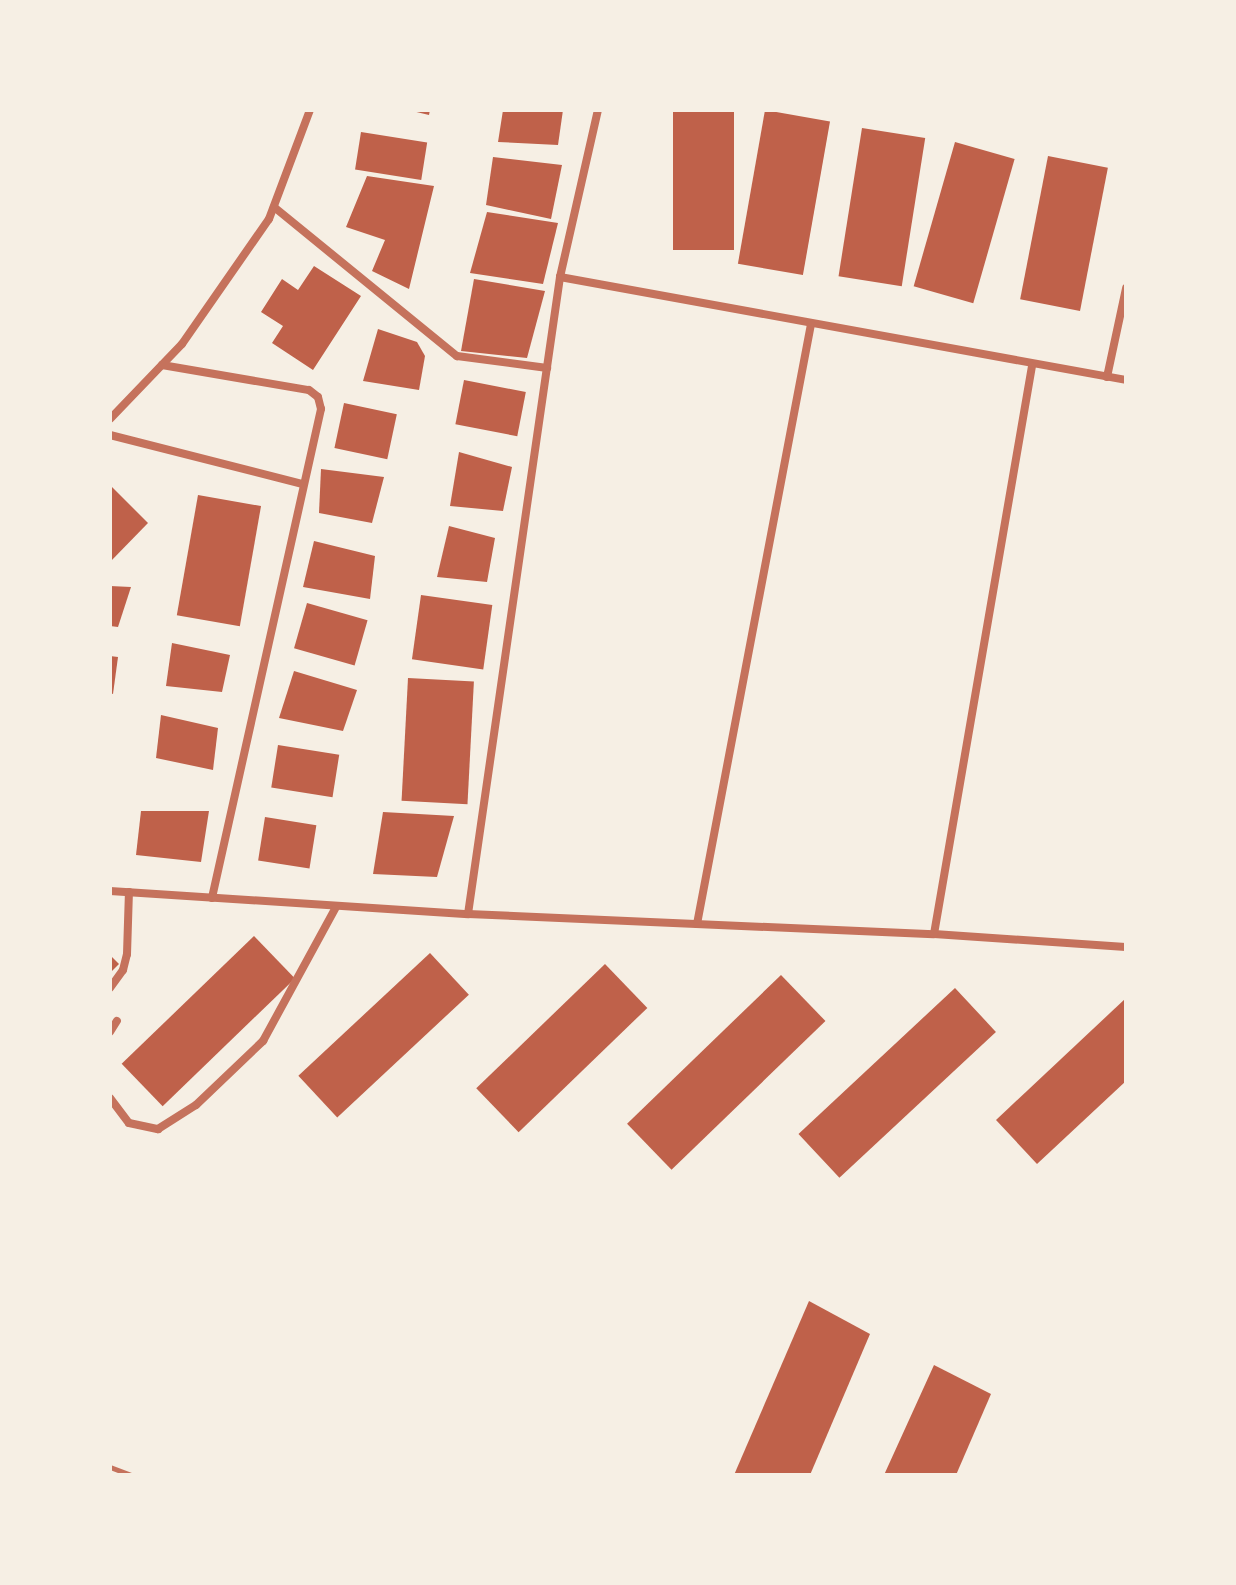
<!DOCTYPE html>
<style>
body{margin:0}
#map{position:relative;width:1236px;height:1585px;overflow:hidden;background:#f6efe4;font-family:"Libre Baskerville",serif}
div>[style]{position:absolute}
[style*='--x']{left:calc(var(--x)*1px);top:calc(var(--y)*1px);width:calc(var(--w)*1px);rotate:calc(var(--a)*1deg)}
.building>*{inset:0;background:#bf614a;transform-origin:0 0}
.service>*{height:5px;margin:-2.5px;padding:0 2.5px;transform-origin:2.5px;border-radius:2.5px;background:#c5725c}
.minor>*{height:8px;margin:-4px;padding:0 4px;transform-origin:4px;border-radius:4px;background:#c5725c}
span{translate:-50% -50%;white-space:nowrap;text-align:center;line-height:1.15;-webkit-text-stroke:6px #f6efe4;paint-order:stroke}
.frame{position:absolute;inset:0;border:112px solid #f6efe4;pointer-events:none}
</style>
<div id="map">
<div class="building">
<div style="clip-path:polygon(408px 110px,430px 110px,429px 115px)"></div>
<div style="clip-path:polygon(503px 110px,563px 110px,558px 145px,498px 142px)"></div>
<div style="left:673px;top:110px;width:61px;height:140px"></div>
<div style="left:765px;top:110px;width:66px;height:156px;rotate:10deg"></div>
<div style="left:862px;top:128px;width:64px;height:150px;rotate:9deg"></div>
<div style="left:361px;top:132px;width:67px;height:38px;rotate:9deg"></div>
<div style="left:955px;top:142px;width:62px;height:150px;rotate:16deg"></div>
<div style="left:1048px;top:156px;width:61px;height:146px;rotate:11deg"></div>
<div style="clip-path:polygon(493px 157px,562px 165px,551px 219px,486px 205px)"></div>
<div style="clip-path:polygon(367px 176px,434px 186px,409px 289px,372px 271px,385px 240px,346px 227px)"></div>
<div style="clip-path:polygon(487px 212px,558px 223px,543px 284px,470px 273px)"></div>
<div style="clip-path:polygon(314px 266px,361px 296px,313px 370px,272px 343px,283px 326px,261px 312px,282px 279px,298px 290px)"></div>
<div style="clip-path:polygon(474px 279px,545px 291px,527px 358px,461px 351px)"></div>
<div style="clip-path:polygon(378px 329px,417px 342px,425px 356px,419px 390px,363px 381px)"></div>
<div style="left:464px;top:380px;width:63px;height:45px;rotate:11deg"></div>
<div style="left:344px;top:403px;width:54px;height:46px;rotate:12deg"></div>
<div style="clip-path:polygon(459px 452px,512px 467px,503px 511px,450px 506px)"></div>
<div style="clip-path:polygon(321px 469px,384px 477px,372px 523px,319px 513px)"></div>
<div style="clip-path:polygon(110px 485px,148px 523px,110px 562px)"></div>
<div style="left:198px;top:495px;width:64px;height:122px;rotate:10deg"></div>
<div style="clip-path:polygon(449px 526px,495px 538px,487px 582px,437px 577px)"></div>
<div style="clip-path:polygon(314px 541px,375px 556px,370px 599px,303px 587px)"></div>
<div style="clip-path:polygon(110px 586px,131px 587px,118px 627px,110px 626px)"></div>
<div style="left:421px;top:595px;width:72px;height:65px;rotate:8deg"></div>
<div style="left:307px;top:603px;width:63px;height:47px;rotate:16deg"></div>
<div style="clip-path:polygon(172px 643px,230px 655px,222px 692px,166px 686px)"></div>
<div style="clip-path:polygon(110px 656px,118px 657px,113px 694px,110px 693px)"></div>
<div style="clip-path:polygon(294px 671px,357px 690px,343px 731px,279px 718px)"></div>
<div style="left:408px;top:678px;width:66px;height:123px;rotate:3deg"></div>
<div style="clip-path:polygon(161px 715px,218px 728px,213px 770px,156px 758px)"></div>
<div style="left:278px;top:745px;width:62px;height:43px;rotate:9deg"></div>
<div style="clip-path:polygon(141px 811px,209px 811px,201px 862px,136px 855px)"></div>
<div style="clip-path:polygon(383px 812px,454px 816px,437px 877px,373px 874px)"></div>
<div style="left:265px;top:817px;width:52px;height:44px;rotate:9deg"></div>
<div style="left:254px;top:936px;width:59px;height:184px;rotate:46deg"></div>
<div style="left:430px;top:953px;width:57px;height:180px;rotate:47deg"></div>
<div style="clip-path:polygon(110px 955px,119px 964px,110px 973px)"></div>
<div style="left:605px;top:964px;width:61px;height:179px;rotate:46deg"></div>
<div style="left:781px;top:975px;width:64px;height:214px;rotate:46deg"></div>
<div style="left:955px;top:988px;width:60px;height:214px;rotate:47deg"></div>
<div style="clip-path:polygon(1126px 998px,1126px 1081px,1037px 1164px,996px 1120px)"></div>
<div style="clip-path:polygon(809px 1301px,870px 1334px,810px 1475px,734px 1475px)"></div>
<div style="clip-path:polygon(934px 1365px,991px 1394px,956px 1475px,884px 1475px)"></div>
</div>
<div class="service">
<div style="--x:110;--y:1467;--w:22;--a:21"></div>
</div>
<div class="minor">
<div style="--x:274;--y:207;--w:236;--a:39.2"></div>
<div style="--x:457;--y:356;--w:91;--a:7.6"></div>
<div style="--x:560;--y:277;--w:575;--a:10.31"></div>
<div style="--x:162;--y:365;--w:149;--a:9.7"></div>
<div style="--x:309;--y:390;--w:11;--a:38"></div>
<div style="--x:318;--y:397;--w:12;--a:76"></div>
<div style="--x:321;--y:409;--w:501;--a:102.57"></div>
<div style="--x:1107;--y:377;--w:91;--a:-77.9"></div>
<div style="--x:110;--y:419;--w:104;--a:-46.2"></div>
<div style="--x:182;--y:344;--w:152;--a:-55.2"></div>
<div style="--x:269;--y:219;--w:116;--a:-69.4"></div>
<div style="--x:110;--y:435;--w:198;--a:14.3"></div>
<div style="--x:110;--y:891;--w:359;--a:3.7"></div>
<div style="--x:468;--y:914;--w:466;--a:2.5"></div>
<div style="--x:934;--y:934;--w:192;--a:3.9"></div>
<div style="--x:468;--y:914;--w:644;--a:-81.78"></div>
<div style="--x:560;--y:277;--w:171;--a:-77.2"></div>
<div style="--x:697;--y:924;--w:611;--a:-79.24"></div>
<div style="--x:934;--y:934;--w:576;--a:-80.21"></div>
<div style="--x:110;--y:988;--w:22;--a:-54"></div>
<div style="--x:123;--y:970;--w:16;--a:-76"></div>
<div style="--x:127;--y:954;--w:62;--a:-88.2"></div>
<div style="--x:110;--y:1032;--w:13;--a:-58"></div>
<div style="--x:110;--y:1098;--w:31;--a:53"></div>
<div style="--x:129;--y:1123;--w:30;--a:12"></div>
<div style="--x:158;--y:1129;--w:45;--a:-32.3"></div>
<div style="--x:196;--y:1105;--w:93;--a:-43.7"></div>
<div style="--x:263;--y:1041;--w:153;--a:-61.4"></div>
</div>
<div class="frame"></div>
</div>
